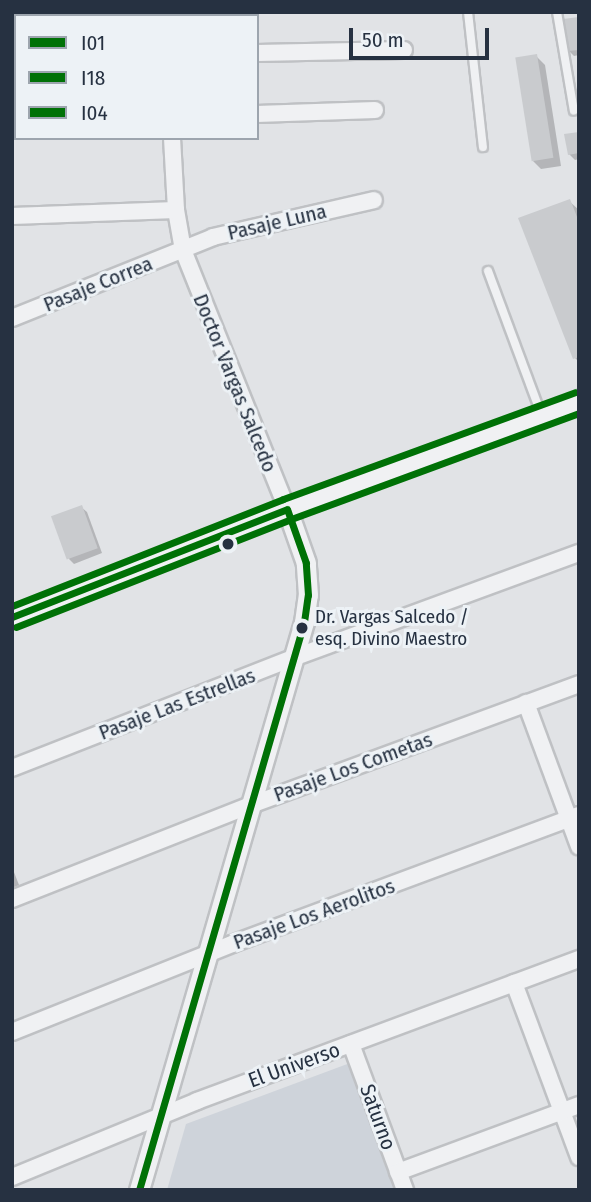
<!DOCTYPE html>
<style>
body{margin:0}
#map{position:relative;width:591px;height:1202px;overflow:hidden;background:#e1e3e6;font-family:"Fira Sans Condensed",sans-serif}
div>[style]{position:absolute}
[style*='--x']{left:calc(var(--x)*1px);top:calc(var(--y)*1px);width:calc(var(--w)*1px);rotate:calc(var(--a)*1deg)}
.built>*{inset:0;background:#ced3da}
.shadow>*{inset:0;background:#0003}
.building>*{inset:0;background:#c9cbce;transform-origin:0 0}
.roads{filter:drop-shadow(2px 0 #bfc1c4) drop-shadow(-2px 0 #bfc1c4) drop-shadow(0 2px #bfc1c4) drop-shadow(0 -2px #bfc1c4)}
.service>*{height:8px;margin:-4px;padding:0 4px;transform-origin:4px;border-radius:4px;background:#f0f1f3}
.minor>*{height:16px;margin:-8px;padding:0 8px;transform-origin:8px;border-radius:8px;background:#f0f1f3}
.tertiary>*{height:19px;margin:-9.5px;padding:0 9.5px;transform-origin:9.5px;border-radius:9.5px;background:#f0f1f3}
.bus-1>*{height:7px;margin:-3.5px;padding:0 3.5px;transform-origin:3.5px;border-radius:3.5px;background:#007106}
.bus-2>*{height:7px;margin:-3.5px;padding:0 3.5px;transform-origin:3.5px;border-radius:3.5px;background:#007106}
.bus-3>*{height:7px;margin:-3.5px;padding:0 3.5px;transform-origin:3.5px;border-radius:3.5px;background:#007106}
.dots>*{width:19px;height:19px;translate:-50% -50%;box-sizing:border-box;border:4px solid #edf2f6;border-radius:50%}
span{translate:-50% -50%;white-space:nowrap;text-align:center;line-height:1.15;-webkit-text-stroke:6px #edf2f6;paint-order:stroke}
.bus-label{font-size:19px;color:#263141}
.left{translate:0 -50%;text-align:left}
.street-label{font-size:21px;color:#263141}
.frame{position:absolute;inset:0;border:14px solid #263141;pointer-events:none}
.legend{position:absolute;left:14px;top:14px;width:245px;height:126px;box-sizing:border-box;background:#edf2f6;border:2px solid #9da5ae;margin:0;padding:9px 12px;list-style:none;font-size:21px;color:#263141}
.legend li{display:flex;align-items:center;gap:14px;height:35px}
.legend b{width:35px;border:2px solid #9da5ae}
.scale{position:absolute;left:349px;top:28px;width:140px;height:32px;box-sizing:border-box;border:4px solid #263141;border-top:0;padding-left:9px;font-size:21px;line-height:24px;white-space:nowrap;color:#263141;-webkit-text-stroke:5px #edf2f6;paint-order:stroke}
</style>
<div id="map">
<div class="built">
<div style="clip-path:polygon(350px 1063px,398px 1190px,167px 1190px,186px 1124px)"></div>
</div>
<div class="shadow">
<div style="clip-path:polygon(579px 19px,579px 55px,574px 56px,568px 50px)"></div>
<div style="clip-path:polygon(536px 56px,545px 65px,561px 166px,541px 169px,533px 161px)"></div>
<div style="clip-path:polygon(579px 134px,579px 159px,575px 160px,569px 154px)"></div>
<div style="clip-path:polygon(569px 201px,579px 210px,579px 362px,575px 358px)"></div>
<div style="clip-path:polygon(81px 507px,87px 512px,102px 553px,74px 564px,69px 559px)"></div>
<div style="clip-path:polygon(12px 867px,19px 885px,12px 888px)"></div>
</div>
<div class="building">
<div style="clip-path:polygon(579px 17px,579px 50px,567px 51px,563px 19px)"></div>
<div style="left:537px;top:54px;width:105px;height:22px;rotate:81deg"></div>
<div style="clip-path:polygon(579px 132px,579px 153px,568px 155px,564px 134px)"></div>
<div style="clip-path:polygon(570px 199px,579px 222px,579px 357px,573px 359px,518px 218px)"></div>
<div style="left:82px;top:505px;width:46px;height:33px;rotate:70deg"></div>
</div>
<div class="roads">
<div class="service">
<div style="--x:468;--y:12;--w:136;--a:83.7"></div>
<div style="--x:557;--y:12;--w:100;--a:80.3"></div>
<div style="--x:488;--y:271;--w:155;--a:69.6"></div>
</div>
<div class="minor">
<div style="--x:167;--y:12;--w:4;--a:90"></div>
<div style="--x:257;--y:53;--w:147;--a:-1.2"></div>
<div style="--x:12;--y:63;--w:4;--a:0"></div>
<div style="--x:257;--y:114;--w:118;--a:-1.9"></div>
<div style="--x:172;--y:138;--w:72;--a:86.8"></div>
<div style="--x:176;--y:210;--w:41;--a:80.1"></div>
<div style="--x:183;--y:250;--w:279;--a:68.1"></div>
<div style="--x:12;--y:216;--w:164;--a:-2.1"></div>
<div style="--x:12;--y:318;--w:217;--a:-21.9"></div>
<div style="--x:213;--y:237;--w:165;--a:-12.9"></div>
<div style="--x:526;--y:703;--w:153;--a:69.7"></div>
<div style="--x:12;--y:768;--w:302;--a:-21.4"></div>
<div style="--x:293;--y:658;--w:305;--a:-20.2"></div>
<div style="--x:12;--y:899;--w:254;--a:-21.5"></div>
<div style="--x:248;--y:806;--w:353;--a:-20.2"></div>
<div style="--x:514;--y:983;--w:186;--a:69.5"></div>
<div style="--x:12;--y:1032;--w:237;--a:-21.8"></div>
<div style="--x:232;--y:944;--w:370;--a:-20.4"></div>
<div style="--x:351;--y:1044;--w:156;--a:69.7"></div>
<div style="--x:398;--y:1172;--w:193;--a:-20.3"></div>
<div style="--x:12;--y:1177;--w:200;--a:-22.3"></div>
<div style="--x:197;--y:1101;--w:408;--a:-20.4"></div>
</div>
<div class="tertiary">
<div style="--x:12;--y:617;--w:295;--a:-21.4"></div>
<div style="--x:287;--y:509;--w:311;--a:-20.1"></div>
<div style="--x:139;--y:1190;--w:591;--a:-73.8"></div>
<div style="--x:304;--y:622;--w:27;--a:-82"></div>
<div style="--x:308;--y:595;--w:32;--a:-94"></div>
<div style="--x:306;--y:563;--w:57;--a:-109.4"></div>
</div>
</div>
<div class="bus-1">
<div style="--x:12;--y:617;--w:295;--a:-21.4"></div>
<div style="--x:139;--y:1190;--w:591;--a:-73.8"></div>
<div style="--x:304;--y:622;--w:27;--a:-82"></div>
<div style="--x:308;--y:595;--w:32;--a:-94"></div>
<div style="--x:306;--y:563;--w:57;--a:-109.4"></div>
</div>
<div class="bus-2">
<div style="--x:16;--y:627;--w:295;--a:-21.4"></div>
<div style="--x:291;--y:519;--w:307;--a:-20.2"></div>
</div>
<div class="bus-3">
<div style="--x:12;--y:606;--w:291;--a:-21.5"></div>
<div style="--x:283;--y:499;--w:311;--a:-20.1"></div>
</div>
<div class="dots">
<div style="left:228px;top:544px;background:#263141"></div>
<div style="left:302px;top:628px;background:#263141"></div>
</div>
<div class="bus-label">
<span class="left" style="left:315px;top:628px">Dr. Vargas Salcedo /<br>esq. Divino Maestro</span>
</div>
<div class="street-label">
<span style="left:277px;top:222px;rotate:-13deg">Pasaje Luna</span>
<span style="left:98px;top:284px;rotate:-22deg">Pasaje Correa</span>
<span style="left:235px;top:383px;rotate:68deg">Doctor Vargas Salcedo</span>
<span style="left:177px;top:704px;rotate:-21deg">Pasaje Las Estrellas</span>
<span style="left:353px;top:767px;rotate:-20deg">Pasaje Los Cometas</span>
<span style="left:314px;top:914px;rotate:-20deg">Pasaje Los Aerolitos</span>
<span style="left:294px;top:1065px;rotate:-20deg">El Universo</span>
<span style="left:378px;top:1117px;rotate:70deg">Saturno</span>
</div>
<div class="frame"></div>
<ul class="legend">
<li><b style="height:9px;background:#007106"></b>I01</li>
<li><b style="height:9px;background:#007106"></b>I18</li>
<li><b style="height:9px;background:#007106"></b>I04</li>
</ul>
<div class="scale">50 m</div>
</div>
